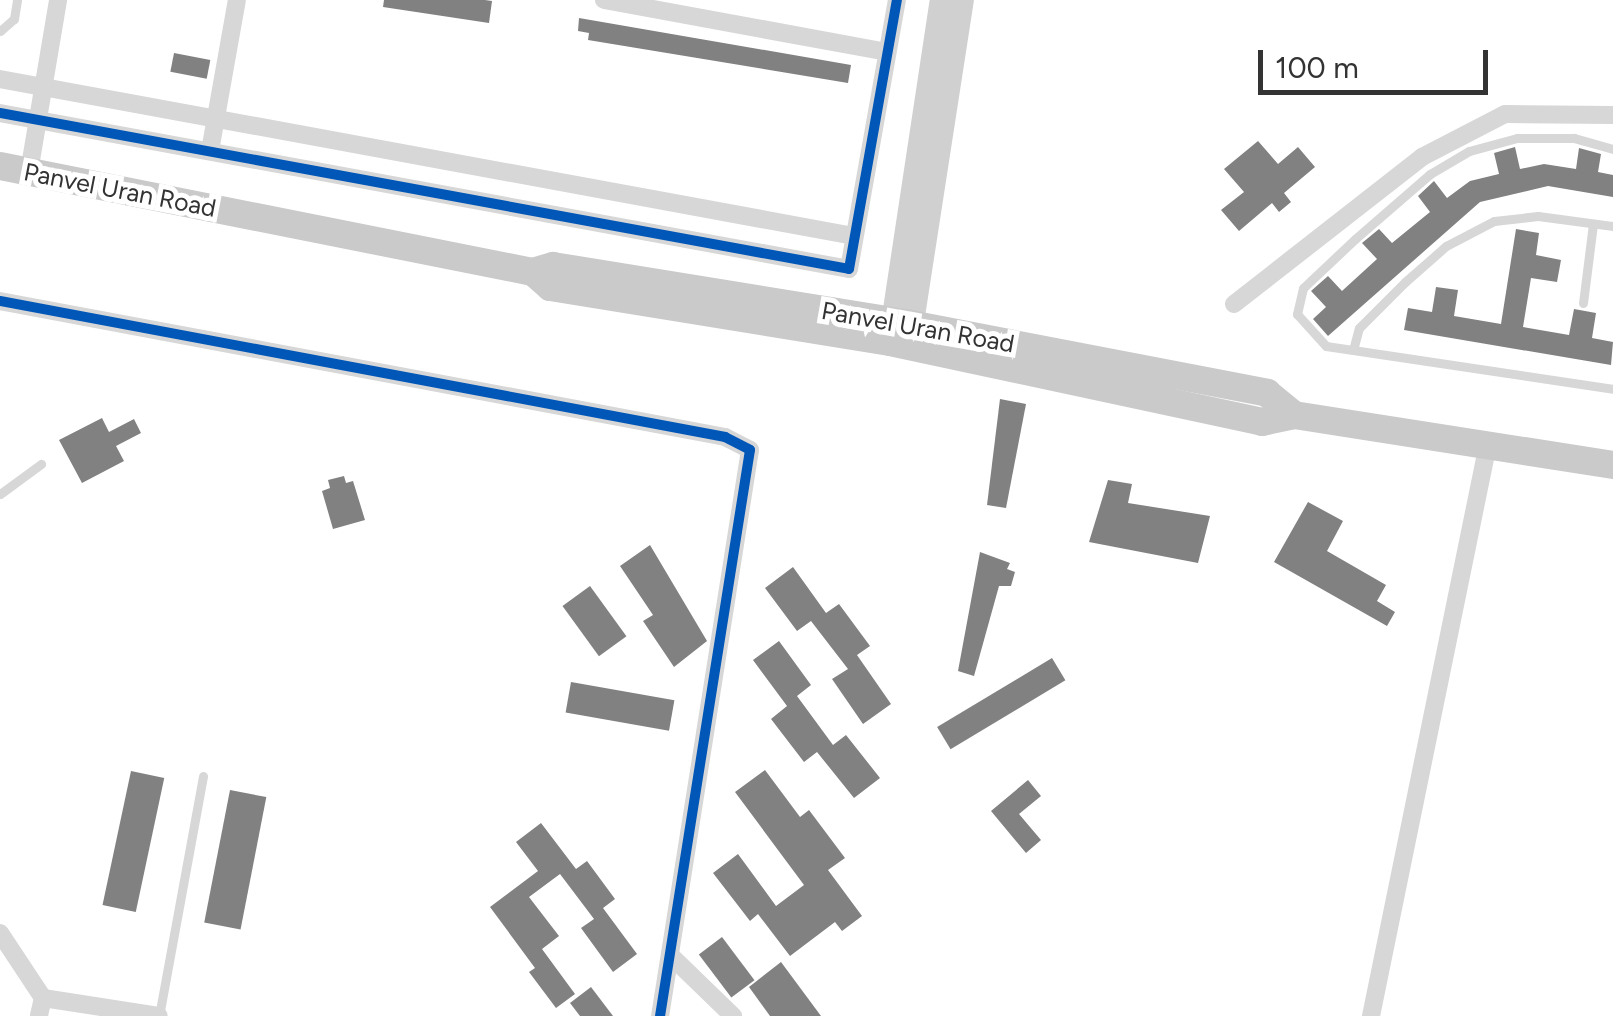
<!DOCTYPE html>
<style>
body{margin:0}
#map{position:relative;width:1613px;height:1016px;overflow:hidden;background:#fff;font-family:Figtree,sans-serif}
div>[style]{position:absolute}
[style*='--x']{left:calc(var(--x)*1px);top:calc(var(--y)*1px);width:calc(var(--w)*1px);rotate:calc(var(--a)*1deg)}
.building>*{inset:0;background:#818181;transform-origin:0 0}
.lane>*{height:9px;margin:-4.5px;padding:0 4.5px;transform-origin:4.5px;border-radius:4.5px;background:#d7d7d7}
.street>*{height:18px;margin:-9px;padding:0 9px;transform-origin:9px;border-radius:9px;background:#d7d7d7}
.secondary>*{height:25px;margin:-12.5px;padding:0 12.5px;transform-origin:12.5px;border-radius:12.5px;background:#d0d0d0}
.primary>*{height:28px;margin:-14px;padding:0 14px;transform-origin:14px;border-radius:14px;background:#cacaca}
.cycleway>*{height:10px;margin:-5px;padding:0 5px;transform-origin:5px;border-radius:5px;background:#0057b8}
span{translate:-50% -50%;white-space:nowrap;text-align:center;line-height:1.15;-webkit-text-stroke:10px #fff;paint-order:stroke}
.street-label{font-size:25px;color:#333}
.scale{position:absolute;left:1258px;top:50px;width:230px;height:45px;box-sizing:border-box;border:5px solid #333;border-top:0;padding-left:12px;font-size:30px;line-height:35px;white-space:nowrap;color:#333;-webkit-text-stroke:8px #fff;paint-order:stroke}
</style>
<div id="map">
<div class="building">
<div style="clip-path:polygon(384px 0,485px 0,492px 1px,489px 23px,383px 7px)"></div>
<div style="clip-path:polygon(579px 18px,851px 65px,848px 83px,588px 40px,589px 33px,578px 31px)"></div>
<div style="left:174px;top:53px;width:37px;height:19px;rotate:11deg"></div>
<div style="clip-path:polygon(1258px 141px,1278px 164px,1298px 147px,1315px 167px,1284px 193px,1291px 202px,1279px 212px,1272px 203px,1239px 231px,1221px 210px,1244px 192px,1224px 169px)"></div>
<div style="clip-path:polygon(1515px 147px,1520px 169px,1544px 164px,1576px 169px,1579px 148px,1601px 154px,1598px 172px,1613px 175px,1613px 197px,1548px 186px,1480px 202px,1328px 336px,1313px 319px,1326px 307px,1311px 291px,1328px 276px,1342px 291px,1377px 259px,1362px 243px,1379px 229px,1392px 243px,1430px 212px,1418px 196px,1434px 181px,1447px 198px,1470px 181px,1499px 174px,1494px 153px)"></div>
<div style="clip-path:polygon(1516px 229px,1539px 233px,1536px 255px,1561px 260px,1557px 282px,1531px 278px,1523px 327px,1569px 335px,1574px 309px,1596px 313px,1592px 338px,1613px 342px,1611px 365px,1404px 330px,1408px 308px,1432px 312px,1436px 287px,1458px 290px,1454px 316px,1501px 324px)"></div>
<div style="clip-path:polygon(1000px 399px,1026px 404px,1006px 508px,987px 505px)"></div>
<div style="clip-path:polygon(102px 418px,109px 432px,134px 419px,141px 433px,116px 446px,124px 461px,82px 483px,59px 440px)"></div>
<div style="clip-path:polygon(344px 476px,346px 483px,353px 481px,365px 520px,333px 529px,322px 491px,330px 488px,328px 480px)"></div>
<div style="clip-path:polygon(1108px 480px,1132px 484px,1128px 503px,1210px 516px,1198px 563px,1089px 542px)"></div>
<div style="clip-path:polygon(1308px 502px,1343px 521px,1327px 551px,1386px 585px,1377px 601px,1395px 612px,1387px 626px,1274px 562px)"></div>
<div style="clip-path:polygon(650px 545px,707px 641px,674px 667px,643px 621px,653px 615px,620px 566px)"></div>
<div style="clip-path:polygon(980px 552px,1010px 563px,1007px 569px,1015px 572px,1011px 586px,999px 586px,974px 676px,958px 671px)"></div>
<div style="clip-path:polygon(793px 567px,826px 613px,839px 604px,870px 646px,857px 655px,891px 704px,863px 724px,832px 679px,848px 669px,811px 621px,797px 631px,765px 588px)"></div>
<div style="left:590px;top:586px;width:62px;height:34px;rotate:54deg"></div>
<div style="clip-path:polygon(779px 641px,811px 685px,797px 696px,833px 745px,846px 735px,880px 778px,854px 798px,817px 752px,804px 762px,771px 719px,787px 706px,753px 660px)"></div>
<div style="left:1052px;top:658px;width:26px;height:134px;rotate:59deg"></div>
<div style="left:571px;top:682px;width:105px;height:31px;rotate:10deg"></div>
<div style="clip-path:polygon(765px 770px,800px 817px,809px 810px,845px 858px,828px 870px,862px 916px,842px 931px,835px 922px,790px 956px,758px 914px,750px 921px,713px 873px,738px 854px,776px 906px,804px 885px,735px 792px)"></div>
<div style="left:131px;top:771px;width:34px;height:137px;rotate:12deg"></div>
<div style="clip-path:polygon(1028px 780px,1041px 796px,1019px 814px,1041px 840px,1026px 853px,991px 811px)"></div>
<div style="left:230px;top:790px;width:37px;height:135px;rotate:11deg"></div>
<div style="clip-path:polygon(541px 823px,576px 869px,587px 861px,615px 899px,603px 908px,637px 954px,613px 972px,581px 928px,594px 919px,560px 874px,529px 897px,559px 936px,542px 949px,575px 994px,556px 1008px,529px 972px,535px 968px,490px 907px,538px 871px,516px 842px)"></div>
<div style="left:722px;top:937px;width:54px;height:29px;rotate:53deg"></div>
<div style="clip-path:polygon(781px 962px,821px 1016px,770px 1016px,749px 987px)"></div>
<div style="clip-path:polygon(591px 987px,613px 1016px,580px 1016px,570px 1003px)"></div>
</div>
<div class="lane">
<div style="--x:0;--y:31;--w:18;--a:-41"></div>
<div style="--x:14;--y:19;--w:19;--a:-81"></div>
<div style="--x:1613;--y:149;--w:41;--a:-164.2"></div>
<div style="--x:1574;--y:138;--w:57;--a:180"></div>
<div style="--x:1517;--y:138;--w:50;--a:164.8"></div>
<div style="--x:1469;--y:151;--w:45;--a:149.5"></div>
<div style="--x:1430;--y:174;--w:99;--a:139.1"></div>
<div style="--x:1355;--y:239;--w:71;--a:136.7"></div>
<div style="--x:1303;--y:288;--w:27;--a:103"></div>
<div style="--x:1297;--y:314;--w:43;--a:47.8"></div>
<div style="--x:1326;--y:346;--w:290;--a:8.5"></div>
<div style="--x:1583;--y:303;--w:80;--a:-82.8"></div>
<div style="--x:1353;--y:350;--w:23;--a:-75"></div>
<div style="--x:1359;--y:328;--w:65;--a:-45"></div>
<div style="--x:1405;--y:282;--w:55;--a:-41.3"></div>
<div style="--x:1446;--y:246;--w:54;--a:-27.5"></div>
<div style="--x:1494;--y:221;--w:44;--a:-6.5"></div>
<div style="--x:1538;--y:216;--w:76;--a:7.6"></div>
<div style="--x:0;--y:494;--w:51;--a:-36.2"></div>
<div style="--x:159;--y:1016;--w:244;--a:-79.6"></div>
</div>
<div class="street">
<div style="--x:604;--y:0;--w:288;--a:10.4"></div>
<div style="--x:0;--y:79;--w:868;--a:10.42"></div>
<div style="--x:0;--y:113;--w:863;--a:10.41"></div>
<div style="--x:849;--y:269;--w:273;--a:-79.9"></div>
<div style="--x:210;--y:151;--w:153;--a:-79.9"></div>
<div style="--x:29;--y:172;--w:174;--a:-80.4"></div>
<div style="--x:0;--y:301;--w:738;--a:10.62"></div>
<div style="--x:725;--y:437;--w:28;--a:27"></div>
<div style="--x:750;--y:450;--w:573;--a:99.03"></div>
<div style="--x:1234;--y:304;--w:239;--a:-38"></div>
<div style="--x:1422;--y:157;--w:93;--a:-27.4"></div>
<div style="--x:1505;--y:114;--w:108;--a:0.5"></div>
<div style="--x:0;--y:933;--w:78;--a:56.5"></div>
<div style="--x:43;--y:998;--w:18;--a:103"></div>
<div style="--x:670;--y:955;--w:88;--a:44.1"></div>
<div style="--x:43;--y:998;--w:117;--a:8.8"></div>
<div style="--x:1371;--y:1016;--w:584;--a:-78.44"></div>
</div>
<div class="secondary">
<div style="--x:908;--y:341;--w:345;--a:-81.2"></div>
<div style="--x:890;--y:342;--w:346;--a:-81.4"></div>
</div>
<div class="primary">
<div style="--x:0;--y:166;--w:543;--a:11.25"></div>
<div style="--x:533;--y:272;--w:21;--a:-17"></div>
<div style="--x:553;--y:266;--w:362;--a:9.2"></div>
<div style="--x:910;--y:324;--w:364;--a:10.9"></div>
<div style="--x:1267;--y:393;--w:35;--a:39"></div>
<div style="--x:533;--y:272;--w:23;--a:41"></div>
<div style="--x:550;--y:287;--w:344;--a:9.2"></div>
<div style="--x:890;--y:342;--w:381;--a:12.1"></div>
<div style="--x:1262;--y:422;--w:33;--a:-12"></div>
<div style="--x:1294;--y:415;--w:323;--a:8.9"></div>
</div>
<div class="cycleway">
<div style="--x:0;--y:113;--w:863;--a:10.41"></div>
<div style="--x:849;--y:269;--w:273;--a:-79.9"></div>
<div style="--x:0;--y:301;--w:738;--a:10.62"></div>
<div style="--x:725;--y:437;--w:28;--a:27"></div>
<div style="--x:750;--y:450;--w:573;--a:99.03"></div>
</div>
<div class="street-label">
<span style="left:120px;top:190px;rotate:11deg">Panvel Uran Road</span>
<span style="left:918px;top:327px;rotate:10deg">Panvel Uran Road</span>
</div>
<div class="scale">100 m</div>
</div>
